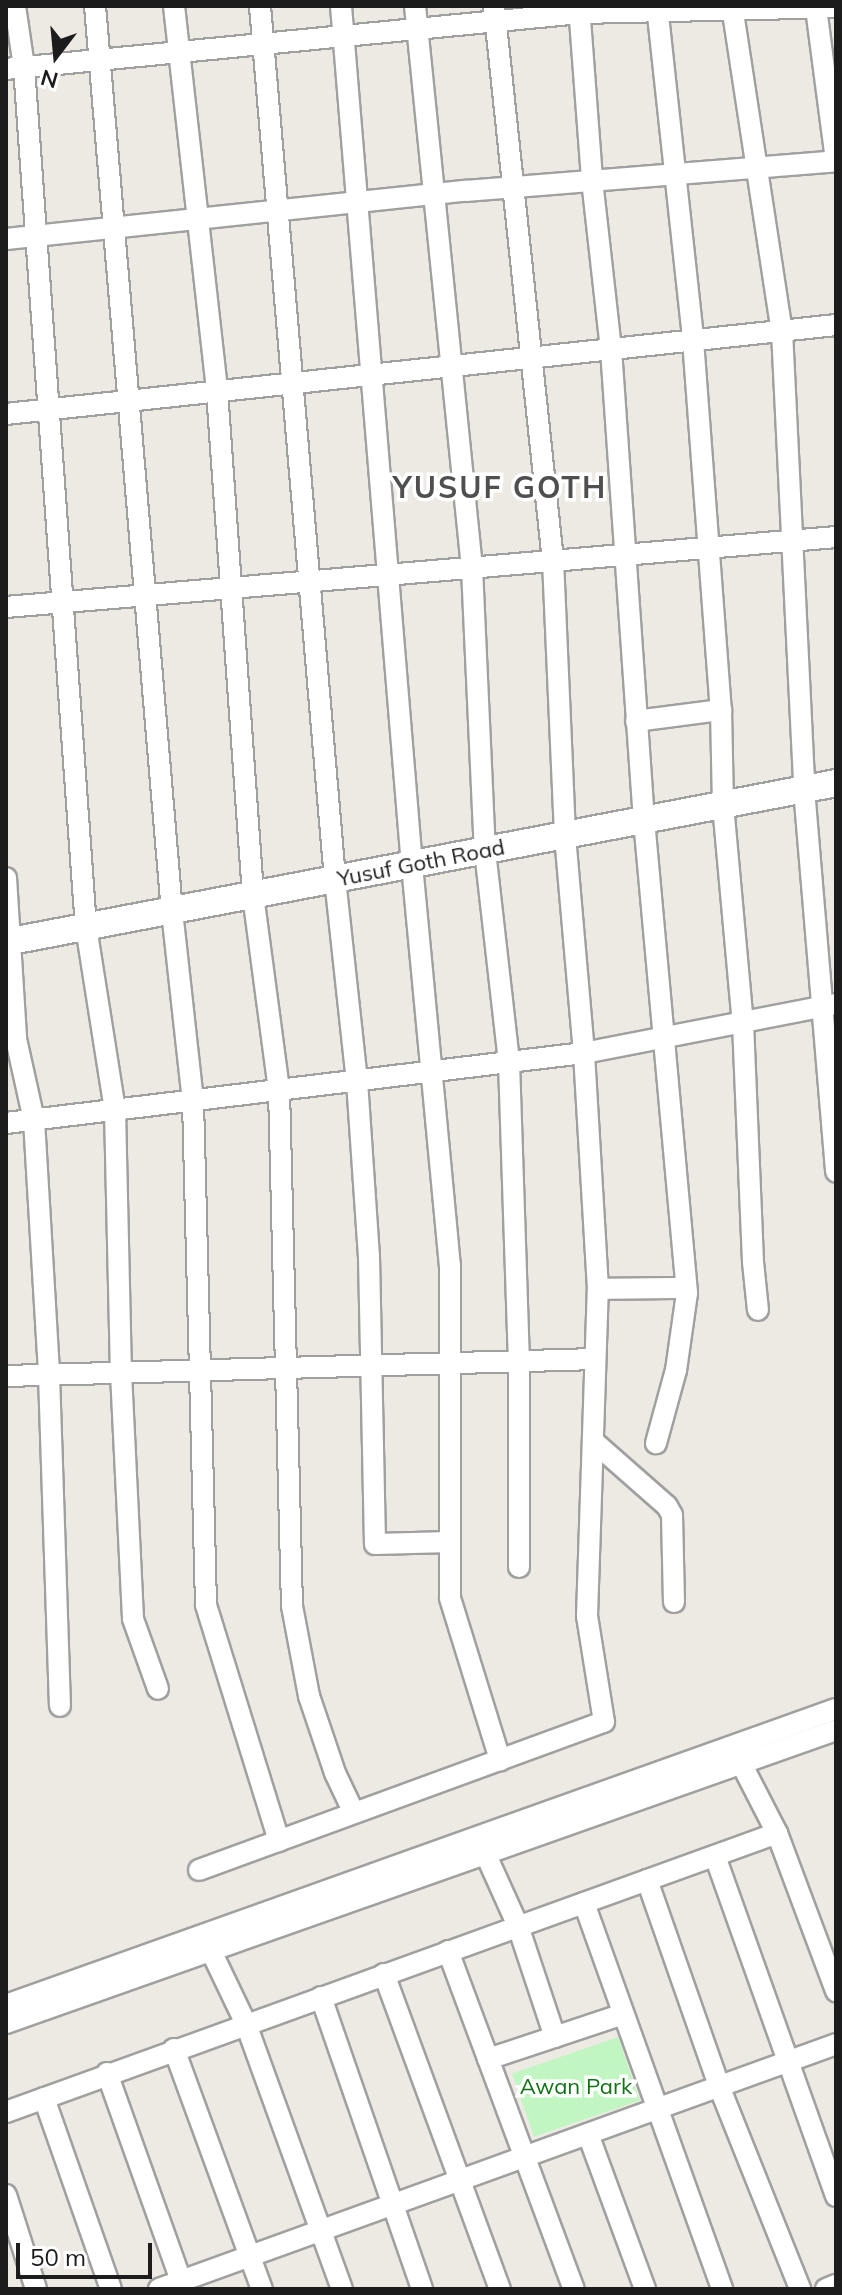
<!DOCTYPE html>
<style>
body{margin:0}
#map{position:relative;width:842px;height:2295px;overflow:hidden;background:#ede9e3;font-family:Mulish,sans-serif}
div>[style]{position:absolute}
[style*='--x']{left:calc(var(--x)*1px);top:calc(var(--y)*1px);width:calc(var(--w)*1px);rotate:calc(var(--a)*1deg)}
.park>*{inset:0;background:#c1f6c3;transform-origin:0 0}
.roads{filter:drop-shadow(2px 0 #a0a0a0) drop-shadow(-2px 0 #a0a0a0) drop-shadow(0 2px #a0a0a0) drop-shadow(0 -2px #a0a0a0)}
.minor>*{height:20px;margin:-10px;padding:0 10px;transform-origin:10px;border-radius:10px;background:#fff}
.tertiary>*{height:26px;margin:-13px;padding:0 13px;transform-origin:13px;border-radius:13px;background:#fff}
span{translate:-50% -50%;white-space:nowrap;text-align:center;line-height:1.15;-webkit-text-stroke:7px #fff;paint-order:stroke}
.street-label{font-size:22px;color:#1c1c1c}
.park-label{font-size:22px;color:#117316}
.district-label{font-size:30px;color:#4f4f4f;font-weight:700;letter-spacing:2px}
.frame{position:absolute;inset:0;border:8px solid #1c1c1c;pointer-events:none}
.north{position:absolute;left:16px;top:16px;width:80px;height:80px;-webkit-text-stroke:6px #fff;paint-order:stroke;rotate:196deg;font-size:22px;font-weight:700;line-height:32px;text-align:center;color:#1c1c1c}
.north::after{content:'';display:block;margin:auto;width:28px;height:36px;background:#1c1c1c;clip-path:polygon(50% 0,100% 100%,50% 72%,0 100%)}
.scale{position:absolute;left:16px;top:2243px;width:136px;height:36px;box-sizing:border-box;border:4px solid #1c1c1c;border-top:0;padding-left:10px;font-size:24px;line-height:28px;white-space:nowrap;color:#1c1c1c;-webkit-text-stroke:6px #fff;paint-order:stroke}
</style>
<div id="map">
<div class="park">
<div style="left:618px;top:2037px;width:67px;height:112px;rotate:71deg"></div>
</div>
<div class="roads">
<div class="minor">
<div style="--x:15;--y:6;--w:62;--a:81.6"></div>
<div style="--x:24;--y:67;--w:862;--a:85.88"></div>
<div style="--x:86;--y:927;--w:185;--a:81"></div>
<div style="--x:115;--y:1110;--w:263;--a:88.7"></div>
<div style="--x:121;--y:1373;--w:246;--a:87.2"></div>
<div style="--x:133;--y:1619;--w:74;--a:70.3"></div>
<div style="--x:95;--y:6;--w:908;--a:85.14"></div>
<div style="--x:172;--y:911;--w:191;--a:83.7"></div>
<div style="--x:193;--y:1101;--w:504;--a:88.52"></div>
<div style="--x:206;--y:1605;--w:247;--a:72.8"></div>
<div style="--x:174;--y:6;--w:387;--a:83.6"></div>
<div style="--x:217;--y:391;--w:505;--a:85.91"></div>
<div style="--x:253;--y:895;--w:197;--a:82.4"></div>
<div style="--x:279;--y:1090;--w:516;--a:88.56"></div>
<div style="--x:292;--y:1606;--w:92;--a:79.3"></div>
<div style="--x:309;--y:1696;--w:81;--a:71.3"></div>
<div style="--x:335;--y:1773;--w:44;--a:64.6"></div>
<div style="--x:260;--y:6;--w:876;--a:85.09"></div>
<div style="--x:335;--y:879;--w:203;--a:83.8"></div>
<div style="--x:357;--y:1081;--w:176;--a:86.1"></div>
<div style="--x:369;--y:1257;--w:287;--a:88.8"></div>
<div style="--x:375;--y:1544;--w:75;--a:-1.5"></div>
<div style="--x:341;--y:6;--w:862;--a:85.28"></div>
<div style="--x:412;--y:865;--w:402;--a:84.6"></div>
<div style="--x:450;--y:1265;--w:333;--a:90"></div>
<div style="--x:450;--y:1598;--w:170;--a:72.8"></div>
<div style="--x:415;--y:6;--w:565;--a:84.21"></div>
<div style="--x:472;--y:568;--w:283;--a:87.4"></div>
<div style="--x:485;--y:851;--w:212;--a:83.5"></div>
<div style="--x:509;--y:1062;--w:300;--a:88.1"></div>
<div style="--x:519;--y:1362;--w:205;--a:90"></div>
<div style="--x:579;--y:6;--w:174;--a:85.7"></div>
<div style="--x:592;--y:180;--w:170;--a:83.6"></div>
<div style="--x:611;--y:349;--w:472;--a:86"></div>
<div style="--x:644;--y:820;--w:475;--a:84.8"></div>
<div style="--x:687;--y:1293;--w:78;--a:98.1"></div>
<div style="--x:676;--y:1370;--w:76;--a:105.3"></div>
<div style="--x:657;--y:6;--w:336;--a:83.8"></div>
<div style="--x:693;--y:340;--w:371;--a:85.7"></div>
<div style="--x:721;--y:710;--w:95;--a:88.8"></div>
<div style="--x:723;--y:805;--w:219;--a:84.8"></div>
<div style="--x:743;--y:1023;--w:239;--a:87.6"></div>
<div style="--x:753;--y:1262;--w:48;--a:84.1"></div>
<div style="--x:732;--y:6;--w:329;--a:81.3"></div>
<div style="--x:782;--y:331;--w:459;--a:87.2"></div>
<div style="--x:804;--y:789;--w:384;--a:85.2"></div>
<div style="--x:816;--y:8;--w:153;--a:82.5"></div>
<div style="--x:6;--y:69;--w:577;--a:-5.57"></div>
<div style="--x:580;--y:13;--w:256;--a:-1.3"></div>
<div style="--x:6;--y:239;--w:462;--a:-6"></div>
<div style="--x:466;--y:191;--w:371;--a:-4.6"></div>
<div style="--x:6;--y:414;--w:835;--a:-6.12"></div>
<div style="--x:6;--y:607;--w:833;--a:-4.82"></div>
<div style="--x:636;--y:721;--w:86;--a:-7.4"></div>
<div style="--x:6;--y:878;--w:161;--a:86.4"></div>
<div style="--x:16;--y:1039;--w:83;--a:77.5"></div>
<div style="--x:34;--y:1120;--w:255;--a:86.6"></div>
<div style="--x:49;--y:1375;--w:331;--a:88.1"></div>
<div style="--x:6;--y:1123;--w:582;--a:-6.91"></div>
<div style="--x:584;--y:1053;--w:257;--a:-11"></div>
<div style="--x:598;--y:1289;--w:88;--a:-0.7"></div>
<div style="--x:6;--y:1376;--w:589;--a:-1.65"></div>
<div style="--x:593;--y:1441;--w:98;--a:41.3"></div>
<div style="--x:667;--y:1506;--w:10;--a:61"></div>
<div style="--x:672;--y:1515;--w:87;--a:88.7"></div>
<div style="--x:741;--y:1763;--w:79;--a:62.8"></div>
<div style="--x:777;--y:1833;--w:169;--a:69.5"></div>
<div style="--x:486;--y:1855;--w:78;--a:65.7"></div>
<div style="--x:518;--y:1926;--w:117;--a:71.6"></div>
<div style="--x:715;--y:1856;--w:361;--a:70.4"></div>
<div style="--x:199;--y:1870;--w:431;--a:-20.1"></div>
<div style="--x:604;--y:1722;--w:107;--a:-99.1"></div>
<div style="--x:587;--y:1616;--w:327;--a:-88.1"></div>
<div style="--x:598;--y:1289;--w:236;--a:-93.4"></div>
<div style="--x:584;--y:1053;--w:219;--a:-95"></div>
<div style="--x:565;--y:835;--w:274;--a:-92.5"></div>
<div style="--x:553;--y:561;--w:558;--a:-96.07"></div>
<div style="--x:647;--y:1880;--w:218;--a:70.7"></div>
<div style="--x:719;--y:2086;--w:219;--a:68.2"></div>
<div style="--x:584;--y:1903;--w:410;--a:70.3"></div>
<div style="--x:448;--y:1951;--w:361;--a:69.6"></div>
<div style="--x:212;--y:1953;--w:79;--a:64.4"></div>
<div style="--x:246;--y:2024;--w:282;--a:70.1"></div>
<div style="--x:384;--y:1974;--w:336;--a:69.8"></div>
<div style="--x:321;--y:1997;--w:309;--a:70.9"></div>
<div style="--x:6;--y:2005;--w:881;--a:-19.63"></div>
<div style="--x:6;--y:2023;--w:880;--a:-19.44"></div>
<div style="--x:174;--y:2049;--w:256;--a:69.9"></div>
<div style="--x:488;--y:2059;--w:142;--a:-18.4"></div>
<div style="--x:107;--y:2073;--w:229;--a:70.4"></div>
<div style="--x:44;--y:2098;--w:202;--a:70.7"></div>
<div style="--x:6;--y:2112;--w:820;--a:-19.89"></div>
<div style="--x:588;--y:2134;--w:165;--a:69.8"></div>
<div style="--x:6;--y:2195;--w:99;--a:72.3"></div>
<div style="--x:159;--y:2289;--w:720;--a:-19.89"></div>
<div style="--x:826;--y:2289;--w:11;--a:-22"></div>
</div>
<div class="tertiary">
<div style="--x:6;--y:942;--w:845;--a:-10.84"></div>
</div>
</div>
<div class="street-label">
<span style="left:421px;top:863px;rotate:-11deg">Yusuf Goth Road</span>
</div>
<div class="park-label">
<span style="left:576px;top:2087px">Awan Park</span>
</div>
<div class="district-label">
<span style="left:500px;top:487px">YUSUF GOTH</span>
</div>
<div class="frame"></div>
<div class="north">N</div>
<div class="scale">50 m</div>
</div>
